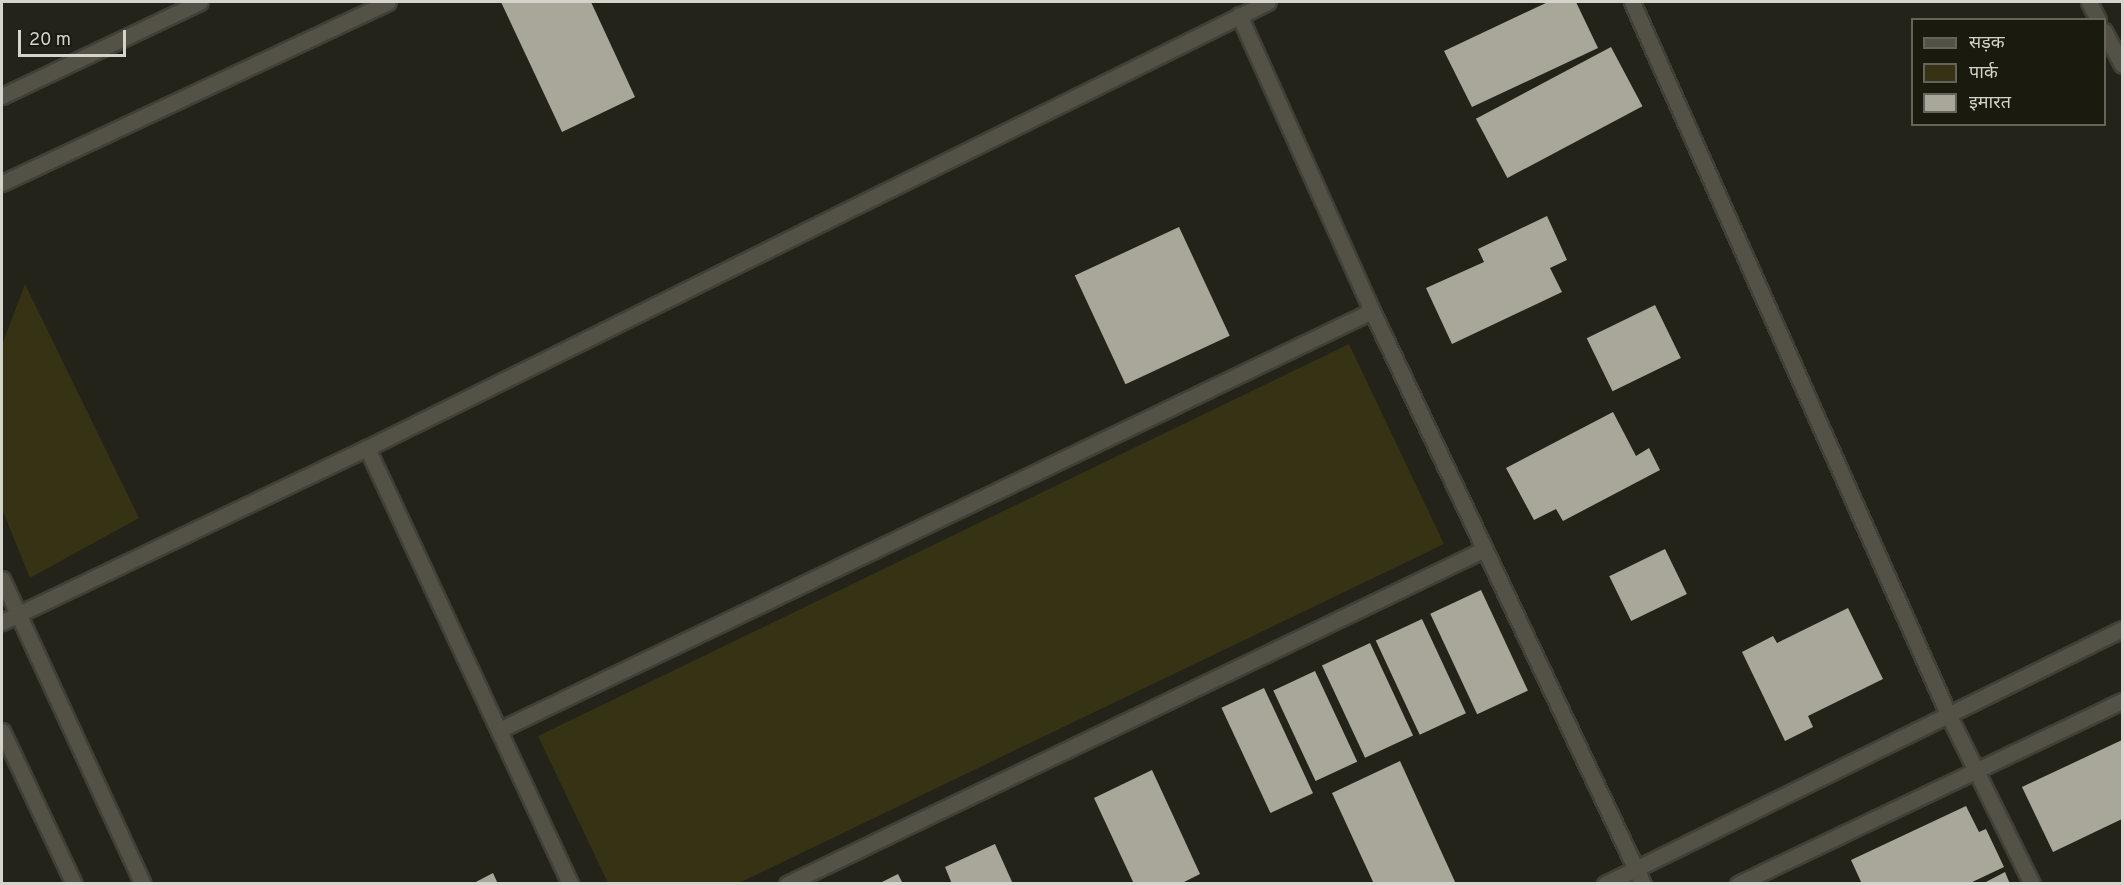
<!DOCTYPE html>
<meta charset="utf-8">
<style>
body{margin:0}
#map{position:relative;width:2124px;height:885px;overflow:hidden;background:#242319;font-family:Overpass,"Noto Sans Devanagari",sans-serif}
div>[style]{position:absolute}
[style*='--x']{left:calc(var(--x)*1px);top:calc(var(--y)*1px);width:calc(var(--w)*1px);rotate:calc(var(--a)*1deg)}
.green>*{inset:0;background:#363214}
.building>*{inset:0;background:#a9a79a;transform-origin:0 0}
.roads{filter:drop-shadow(2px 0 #414038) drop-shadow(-2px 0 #414038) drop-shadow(0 2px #414038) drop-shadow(0 -2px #414038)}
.minor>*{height:15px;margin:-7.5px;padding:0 7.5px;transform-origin:7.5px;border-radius:7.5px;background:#545246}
.tertiary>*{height:15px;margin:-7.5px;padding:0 7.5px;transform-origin:7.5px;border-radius:7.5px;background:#545246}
span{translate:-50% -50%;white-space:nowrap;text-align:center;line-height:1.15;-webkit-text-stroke:6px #1b1a0f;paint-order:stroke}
.frame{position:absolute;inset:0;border:3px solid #d4d3cc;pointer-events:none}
.legend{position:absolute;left:1911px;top:18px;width:195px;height:108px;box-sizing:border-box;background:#1b1a0f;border:2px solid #65645b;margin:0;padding:8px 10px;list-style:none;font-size:18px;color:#d4d3cc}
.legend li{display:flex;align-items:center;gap:12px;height:30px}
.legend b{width:30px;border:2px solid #65645b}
.scale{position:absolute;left:18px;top:30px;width:108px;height:27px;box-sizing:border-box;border:3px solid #d4d3cc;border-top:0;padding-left:8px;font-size:18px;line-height:21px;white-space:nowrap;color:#d4d3cc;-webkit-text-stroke:4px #1b1a0f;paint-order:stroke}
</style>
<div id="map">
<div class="green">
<div style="clip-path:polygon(25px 284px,139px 518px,30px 578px,2px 509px,2px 345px)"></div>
<div style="clip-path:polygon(1349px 344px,1444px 544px,739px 883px,608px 883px,538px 736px)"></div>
</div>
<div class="building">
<div style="clip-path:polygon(501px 2px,591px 2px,635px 97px,562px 132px)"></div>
<div style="clip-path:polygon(1548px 2px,1576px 2px,1598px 48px,1472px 107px,1444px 51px)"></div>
<div style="left:1611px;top:47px;width:67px;height:153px;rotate:62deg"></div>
<div style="clip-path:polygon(1547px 216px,1567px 260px,1550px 268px,1562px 292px,1452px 344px,1426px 288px,1484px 262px,1478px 249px)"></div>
<div style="left:1179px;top:227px;width:120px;height:115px;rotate:65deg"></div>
<div style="left:1655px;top:305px;width:59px;height:76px;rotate:64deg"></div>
<div style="clip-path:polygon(1613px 412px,1636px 456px,1649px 448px,1660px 470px,1563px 521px,1556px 509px,1534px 520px,1506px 468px)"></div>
<div style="left:1665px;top:549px;width:50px;height:62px;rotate:64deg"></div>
<div style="left:1481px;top:590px;width:111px;height:56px;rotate:65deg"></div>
<div style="clip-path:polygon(1848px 608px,1883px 679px,1808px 716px,1813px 727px,1785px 741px,1742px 652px,1773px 636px,1777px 643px)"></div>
<div style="left:1422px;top:619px;width:104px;height:51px;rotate:65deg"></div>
<div style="left:1370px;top:643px;width:102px;height:53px;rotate:65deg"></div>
<div style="left:1315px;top:671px;width:100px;height:46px;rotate:65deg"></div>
<div style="left:1264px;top:688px;width:116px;height:47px;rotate:65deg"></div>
<div style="clip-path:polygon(2122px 740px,2122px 819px,2053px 852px,2022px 787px)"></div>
<div style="clip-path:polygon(1400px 761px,1456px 884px,1374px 884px,1332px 793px)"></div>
<div style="clip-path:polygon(1152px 770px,1200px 874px,1180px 884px,1134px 884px,1094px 798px)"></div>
<div style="clip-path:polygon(1966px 806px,1979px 832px,1986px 829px,2004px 867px,1968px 884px,1862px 884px,1851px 860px)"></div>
<div style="clip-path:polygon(995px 844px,1013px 884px,952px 884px,945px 867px)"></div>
<div style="clip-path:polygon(2005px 872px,2010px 884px,1982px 884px)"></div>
<div style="clip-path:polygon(493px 873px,498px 884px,472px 884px)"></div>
<div style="clip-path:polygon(898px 874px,903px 884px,878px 884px)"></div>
</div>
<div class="roads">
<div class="minor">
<div style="--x:1632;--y:2;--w:781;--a:66.06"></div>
<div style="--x:1949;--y:716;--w:187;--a:63.7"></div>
<div style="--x:2089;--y:2;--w:20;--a:63"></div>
<div style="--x:1239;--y:15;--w:325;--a:65.8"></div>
<div style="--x:1372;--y:311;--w:634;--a:64.69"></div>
<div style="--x:2104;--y:31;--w:38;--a:62"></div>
<div style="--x:2;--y:183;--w:426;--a:-25.1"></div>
<div style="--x:367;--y:448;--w:481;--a:65"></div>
<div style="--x:2;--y:579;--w:336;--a:65.2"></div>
<div style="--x:2;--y:622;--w:404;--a:-25.5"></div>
<div style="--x:367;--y:448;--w:1005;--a:-26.34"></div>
<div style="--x:499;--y:730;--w:968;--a:-25.64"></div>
<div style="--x:2;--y:731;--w:169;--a:64.8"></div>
<div style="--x:787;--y:884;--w:774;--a:-25.64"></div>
<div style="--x:1605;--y:884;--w:576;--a:-26.25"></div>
<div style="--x:1738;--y:884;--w:425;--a:-25.5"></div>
</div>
<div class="tertiary">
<div style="--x:2;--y:96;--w:219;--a:-25.4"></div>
</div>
</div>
<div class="frame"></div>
<ul class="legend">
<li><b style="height:8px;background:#545246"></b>सड़क</li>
<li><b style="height:16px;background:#363214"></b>पार्क</li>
<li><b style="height:16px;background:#a9a79a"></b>इमारत</li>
</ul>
<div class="scale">20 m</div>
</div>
